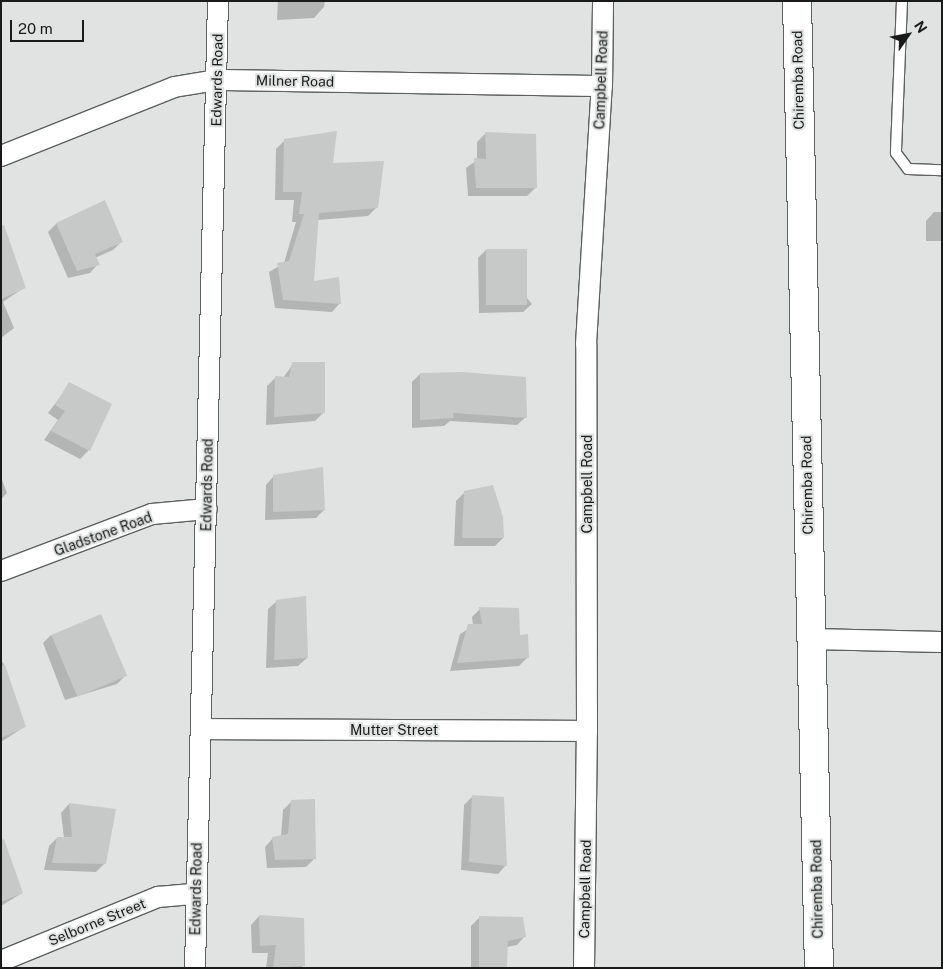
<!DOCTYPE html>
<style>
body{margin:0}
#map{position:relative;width:943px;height:969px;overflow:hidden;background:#e0e3e1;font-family:"Public Sans",sans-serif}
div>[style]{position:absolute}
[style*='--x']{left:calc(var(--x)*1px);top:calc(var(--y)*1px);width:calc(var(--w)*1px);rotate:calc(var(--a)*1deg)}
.shadow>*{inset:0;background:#0003}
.building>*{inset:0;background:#c6c9c7;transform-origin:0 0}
.roads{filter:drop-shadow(1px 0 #5e615f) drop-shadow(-1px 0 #5e615f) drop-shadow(0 1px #5e615f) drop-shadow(0 -1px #5e615f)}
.lane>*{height:10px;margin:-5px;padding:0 5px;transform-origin:5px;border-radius:5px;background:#fff}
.street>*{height:20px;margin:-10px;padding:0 10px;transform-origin:10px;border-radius:10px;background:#fff}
.secondary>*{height:28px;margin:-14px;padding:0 14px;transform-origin:14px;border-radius:14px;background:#fff}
span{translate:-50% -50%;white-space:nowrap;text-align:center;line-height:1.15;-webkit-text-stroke:4px #e0e3e1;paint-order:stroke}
.street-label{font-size:14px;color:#191a19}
.frame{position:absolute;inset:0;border:2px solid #191a19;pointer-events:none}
.north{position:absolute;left:883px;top:10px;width:50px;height:50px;-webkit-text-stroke:4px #e0e3e1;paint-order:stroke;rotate:57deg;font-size:14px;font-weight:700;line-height:20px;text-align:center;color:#191a19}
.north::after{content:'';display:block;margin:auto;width:18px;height:22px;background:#191a19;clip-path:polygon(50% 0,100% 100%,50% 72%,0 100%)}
.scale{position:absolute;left:10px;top:20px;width:74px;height:22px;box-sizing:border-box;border:2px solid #191a19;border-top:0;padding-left:6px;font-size:15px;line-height:18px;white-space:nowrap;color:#191a19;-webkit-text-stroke:4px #e0e3e1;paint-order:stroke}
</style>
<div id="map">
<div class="shadow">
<div style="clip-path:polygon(278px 1px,325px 1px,324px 7px,314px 18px,277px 20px)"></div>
<div style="clip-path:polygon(485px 134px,536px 187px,527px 196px,468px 196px,466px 168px,477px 160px,477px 142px)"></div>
<div style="clip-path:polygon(285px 140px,332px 164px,377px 207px,368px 216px,317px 220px,313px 283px,340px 303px,332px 312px,275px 308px,269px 272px,284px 263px,296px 222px,292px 222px,294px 200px,275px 200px,276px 149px)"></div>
<div style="clip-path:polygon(105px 202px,121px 242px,113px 250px,95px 258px,98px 264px,90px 273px,68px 278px,48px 232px,56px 224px)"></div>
<div style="clip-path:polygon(934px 212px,942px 212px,942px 241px,926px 241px,926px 221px)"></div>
<div style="clip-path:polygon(1px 249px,25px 287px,3px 302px,14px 328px,1px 338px)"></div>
<div style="clip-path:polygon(486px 250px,532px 304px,523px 312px,479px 313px,478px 258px)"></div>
<div style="clip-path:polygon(293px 364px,324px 412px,315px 421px,266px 425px,267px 386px,276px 377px,283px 378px)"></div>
<div style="clip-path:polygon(420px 374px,526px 417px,517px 425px,450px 421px,444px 426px,412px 428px,412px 382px)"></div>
<div style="clip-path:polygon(70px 384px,110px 404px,89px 450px,80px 459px,44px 440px,58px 420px,48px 413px)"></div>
<div style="clip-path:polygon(274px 476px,324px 510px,316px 518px,265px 520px,266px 485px)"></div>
<div style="clip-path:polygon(1px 477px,7px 493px,1px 499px)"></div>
<div style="clip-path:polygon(465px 492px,503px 538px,495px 546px,454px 546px,456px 501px)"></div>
<div style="clip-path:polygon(277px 601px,307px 658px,298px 666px,266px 668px,268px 609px)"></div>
<div style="clip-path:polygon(480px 609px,519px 636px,527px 658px,519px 666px,450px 671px,460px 634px,473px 626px,472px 617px)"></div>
<div style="clip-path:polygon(51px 635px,125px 676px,117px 684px,65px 700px,43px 643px)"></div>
<div style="clip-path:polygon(3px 662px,24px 727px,1px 742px,1px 663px)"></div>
<div style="clip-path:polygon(472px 797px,506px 865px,498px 874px,461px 870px,464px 805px)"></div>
<div style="clip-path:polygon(292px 801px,314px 859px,306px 867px,267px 868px,265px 847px,273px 838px,281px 837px,283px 810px)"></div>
<div style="clip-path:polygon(69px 804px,104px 864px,96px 872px,44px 870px,49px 846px,57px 838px,64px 838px,61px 813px)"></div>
<div style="clip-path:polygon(1px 843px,22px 893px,1px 906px)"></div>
<div style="clip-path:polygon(259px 916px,303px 965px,301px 968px,266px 968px,268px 953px,252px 953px,251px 925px)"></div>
<div style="clip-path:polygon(479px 918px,525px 936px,517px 945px,507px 947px,506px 968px,471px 968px,471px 926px)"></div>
</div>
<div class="building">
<div style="clip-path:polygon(337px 131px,333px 163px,384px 161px,378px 208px,319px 213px,314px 281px,339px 277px,341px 304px,283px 300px,277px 263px,289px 261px,304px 214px,299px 214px,302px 192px,283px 192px,284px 139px)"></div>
<div style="clip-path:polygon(485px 132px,536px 134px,537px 188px,476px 188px,474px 158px,486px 159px)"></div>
<div style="clip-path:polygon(105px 200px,123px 242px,95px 254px,100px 265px,77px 271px,56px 223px)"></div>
<div style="clip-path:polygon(4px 225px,26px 288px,1px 299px,1px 226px)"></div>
<div style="left:486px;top:249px;width:41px;height:56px"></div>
<div style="clip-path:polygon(292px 362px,325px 362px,325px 413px,274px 417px,275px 376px,289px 377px)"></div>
<div style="clip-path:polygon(462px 372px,526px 377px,527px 418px,453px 413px,454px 418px,420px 420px,420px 373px)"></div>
<div style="clip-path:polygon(69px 382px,112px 404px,90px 451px,51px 431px,65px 411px,55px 405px)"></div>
<div style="clip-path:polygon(323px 467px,325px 510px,273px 512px,273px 475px)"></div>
<div style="clip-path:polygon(493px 485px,503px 517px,504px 538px,462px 538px,464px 491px)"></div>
<div style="clip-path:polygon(306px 596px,308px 658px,274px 660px,276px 600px)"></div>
<div style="clip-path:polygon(479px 607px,519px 608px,520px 635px,528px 634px,529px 658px,457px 663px,468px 624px,482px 624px)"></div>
<div style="left:101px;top:614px;width:67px;height:54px;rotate:67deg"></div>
<div style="clip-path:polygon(5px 665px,26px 727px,1px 738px,1px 666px)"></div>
<div style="clip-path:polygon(472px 795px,504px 797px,507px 866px,469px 862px)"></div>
<div style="clip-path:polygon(315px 799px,316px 859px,275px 860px,272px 837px,288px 834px,291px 800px)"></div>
<div style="clip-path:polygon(69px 803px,116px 809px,106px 864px,52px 863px,57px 837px,72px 837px)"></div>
<div style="clip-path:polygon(4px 839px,23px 893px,1px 902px,1px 840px)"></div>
<div style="clip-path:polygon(259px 915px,304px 918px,305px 966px,273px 968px,276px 945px,260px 946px)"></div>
<div style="clip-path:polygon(479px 916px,523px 917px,526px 937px,508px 941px,507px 968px,479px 968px)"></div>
</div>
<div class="roads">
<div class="lane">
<div style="--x:902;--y:1;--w:152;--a:92.3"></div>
<div style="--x:896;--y:153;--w:20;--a:53"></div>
<div style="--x:908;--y:169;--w:34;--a:2"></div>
</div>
<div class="street">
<div style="--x:1;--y:156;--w:186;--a:-21.7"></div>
<div style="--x:174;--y:87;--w:44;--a:-9.2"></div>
<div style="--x:217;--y:80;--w:385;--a:0.9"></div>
<div style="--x:1;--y:571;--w:161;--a:-20.7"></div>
<div style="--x:152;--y:514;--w:55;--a:-5.2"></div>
<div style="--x:810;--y:639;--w:132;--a:1.3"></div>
<div style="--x:201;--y:729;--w:386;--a:0.3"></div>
<div style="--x:1;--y:961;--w:170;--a:-22.2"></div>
<div style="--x:158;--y:897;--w:37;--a:-5"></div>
<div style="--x:195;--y:968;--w:967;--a:-88.64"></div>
<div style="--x:584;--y:968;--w:237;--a:-89.3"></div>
<div style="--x:587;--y:731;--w:387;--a:-90.1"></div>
<div style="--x:586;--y:344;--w:258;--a:-86.5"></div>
<div style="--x:602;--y:86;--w:85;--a:-89.3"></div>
</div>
<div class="secondary">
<div style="--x:797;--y:1;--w:967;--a:88.7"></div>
</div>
</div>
<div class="street-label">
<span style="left:217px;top:80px;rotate:-89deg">Edwards Road</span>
<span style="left:601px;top:80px;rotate:-88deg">Campbell Road</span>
<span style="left:798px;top:80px;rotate:-91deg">Chiremba Road</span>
<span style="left:295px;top:81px;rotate:1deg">Milner Road</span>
<span style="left:587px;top:484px;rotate:-90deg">Campbell Road</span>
<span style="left:207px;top:485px;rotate:-89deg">Edwards Road</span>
<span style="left:807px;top:485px;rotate:-91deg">Chiremba Road</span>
<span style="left:103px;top:534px;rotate:-20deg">Gladstone Road</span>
<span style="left:394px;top:730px">Mutter Street</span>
<span style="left:196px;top:889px;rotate:-89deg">Edwards Road</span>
<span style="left:585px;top:889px;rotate:-89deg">Campbell Road</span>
<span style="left:817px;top:889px;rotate:-91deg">Chiremba Road</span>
<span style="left:97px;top:922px;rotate:-22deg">Selborne Street</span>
</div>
<div class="frame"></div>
<div class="north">N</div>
<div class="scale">20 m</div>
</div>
